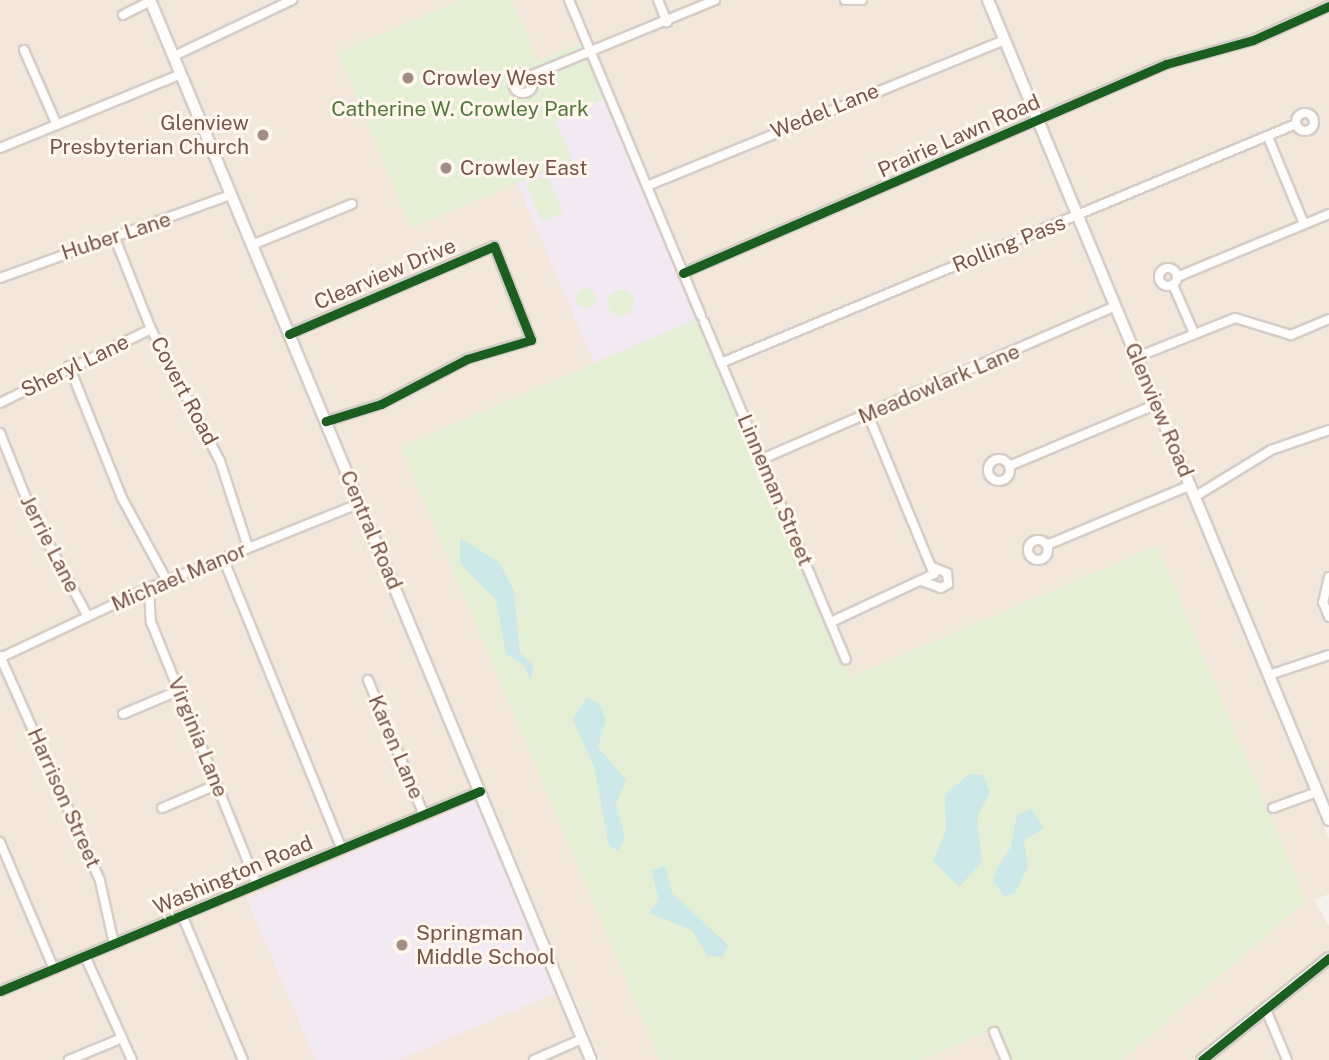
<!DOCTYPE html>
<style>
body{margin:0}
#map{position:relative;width:1329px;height:1060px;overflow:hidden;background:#f7f2eb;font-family:"Public Sans",sans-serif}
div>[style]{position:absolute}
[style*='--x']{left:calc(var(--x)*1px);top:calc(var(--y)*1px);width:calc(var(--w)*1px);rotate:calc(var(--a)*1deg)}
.residential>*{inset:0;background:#f3e7db}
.education>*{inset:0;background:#f3e9f3}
.green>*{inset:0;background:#e5efd5;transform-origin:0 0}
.round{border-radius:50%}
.water>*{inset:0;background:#cce8e9}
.roads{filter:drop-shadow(2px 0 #d6cdc8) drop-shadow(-2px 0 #d6cdc8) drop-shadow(0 2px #d6cdc8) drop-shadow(0 -2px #d6cdc8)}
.minor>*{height:8px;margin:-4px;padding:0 4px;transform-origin:4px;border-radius:4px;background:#fefdfc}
.minor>.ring{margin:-4px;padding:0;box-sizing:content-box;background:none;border:8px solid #fefdfc;border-radius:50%}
.secondary>*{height:10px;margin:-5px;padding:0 5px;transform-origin:5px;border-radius:5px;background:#fefdfc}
.cycleway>*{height:9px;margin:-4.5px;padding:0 4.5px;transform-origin:4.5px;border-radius:4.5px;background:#1b5e20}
.dots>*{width:19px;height:19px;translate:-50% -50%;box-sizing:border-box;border:4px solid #fff7ed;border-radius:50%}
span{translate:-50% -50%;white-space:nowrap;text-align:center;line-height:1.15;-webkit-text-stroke:6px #fff7ed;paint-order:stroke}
.poi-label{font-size:21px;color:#785749}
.left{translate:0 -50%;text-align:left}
.right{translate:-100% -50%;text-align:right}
.park-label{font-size:21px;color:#52783d}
.street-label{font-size:21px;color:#785749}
</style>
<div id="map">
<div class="residential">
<div style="clip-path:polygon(0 0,145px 0,475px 801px,247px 899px,316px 1060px,0 1060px)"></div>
<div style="clip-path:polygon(155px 0,984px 0,1329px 839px,1329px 894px,1314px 900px,1329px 926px,1329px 950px,1192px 1060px,600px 1060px)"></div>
<div style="clip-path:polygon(992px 0,1329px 0,1329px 806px)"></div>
<div style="clip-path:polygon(1329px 965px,1329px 1060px,1217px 1060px,1215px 1056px)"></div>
<div style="clip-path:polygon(557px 992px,585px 1060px,398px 1060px)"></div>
</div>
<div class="education">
<div style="clip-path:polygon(606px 98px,699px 318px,594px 363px,517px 183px,572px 160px,555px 120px)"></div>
<div style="clip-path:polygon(475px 801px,557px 992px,398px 1060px,316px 1060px,247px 899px)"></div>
</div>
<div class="green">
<div style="clip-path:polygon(462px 0,512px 0,538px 61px,582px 43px,606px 98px,555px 120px,572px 160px,411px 228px,338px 52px)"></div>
<div style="left:547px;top:175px;width:41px;height:23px;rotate:67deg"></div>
<div class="round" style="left:576px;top:288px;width:20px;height:20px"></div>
<div class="round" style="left:608px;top:290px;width:26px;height:26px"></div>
<div style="clip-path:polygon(699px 318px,851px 677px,1157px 546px,1306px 901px,1122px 1060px,1009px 1060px,995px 1029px,920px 1060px,660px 1060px,401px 447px)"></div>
</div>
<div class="water">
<div style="clip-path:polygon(460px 538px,499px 562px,514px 591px,520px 653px,534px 666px,530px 680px,524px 665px,506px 654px,496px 600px,460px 563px)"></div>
<div style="clip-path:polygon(587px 697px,599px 703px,606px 720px,598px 747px,626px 780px,616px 803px,625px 838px,618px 851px,609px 846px,594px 767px,573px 719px)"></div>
<div style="clip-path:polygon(969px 774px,983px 775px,990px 792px,977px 818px,982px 862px,959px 887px,933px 861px,946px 831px,945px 795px)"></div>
<div style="clip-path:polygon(1031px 809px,1044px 828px,1024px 840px,1028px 866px,1015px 893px,1004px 896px,993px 880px,996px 870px,1011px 847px,1017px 814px)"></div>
<div style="clip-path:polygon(665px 866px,672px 893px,728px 945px,723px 957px,708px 956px,692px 930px,649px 913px,659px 900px,651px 870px)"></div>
</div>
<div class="roads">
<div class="minor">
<div style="--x:569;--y:0;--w:342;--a:67.3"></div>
<div style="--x:658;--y:0;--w:24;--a:68"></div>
<div style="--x:845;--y:0;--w:17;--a:0"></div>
<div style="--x:123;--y:15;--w:31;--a:-27"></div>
<div style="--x:24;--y:50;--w:82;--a:66.3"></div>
<div style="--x:174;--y:56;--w:131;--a:-25.4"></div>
<div class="ring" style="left:513px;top:73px;width:12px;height:12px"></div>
<div style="--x:530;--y:76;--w:200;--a:-22.3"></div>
<div class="ring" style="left:1296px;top:113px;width:10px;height:10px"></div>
<div style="--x:1268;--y:137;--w:94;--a:67.5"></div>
<div style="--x:0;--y:148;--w:196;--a:-22.2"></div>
<div style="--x:647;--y:186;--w:387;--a:-22.2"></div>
<div style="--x:114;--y:236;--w:100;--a:68.3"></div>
<div style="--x:151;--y:329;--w:149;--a:62.4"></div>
<div style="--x:220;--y:461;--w:90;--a:72"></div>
<div style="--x:252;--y:245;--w:108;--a:-22.3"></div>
<div class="ring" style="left:1159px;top:268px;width:10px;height:10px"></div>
<div style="--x:683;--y:273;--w:526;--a:-23.4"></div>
<div style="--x:1166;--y:64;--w:90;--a:-15.4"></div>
<div style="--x:1253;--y:40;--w:83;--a:-24.1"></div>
<div style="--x:1177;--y:277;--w:165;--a:-22.5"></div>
<div style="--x:0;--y:278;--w:245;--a:-19.8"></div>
<div style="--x:1173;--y:285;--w:52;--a:66.4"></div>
<div style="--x:704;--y:322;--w:366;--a:67.2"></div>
<div style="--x:289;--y:334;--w:223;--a:-23.2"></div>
<div style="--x:494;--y:246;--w:101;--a:68.5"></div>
<div style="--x:531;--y:340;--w:67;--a:163.5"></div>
<div style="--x:467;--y:359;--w:97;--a:152.4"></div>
<div style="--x:381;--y:404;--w:58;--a:162.8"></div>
<div style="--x:1137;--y:357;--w:105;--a:-21.7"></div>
<div style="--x:1235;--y:318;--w:59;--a:16.9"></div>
<div style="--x:1291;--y:335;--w:41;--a:-22.8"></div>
<div style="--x:721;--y:363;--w:623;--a:-22.57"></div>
<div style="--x:69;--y:366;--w:142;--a:68.1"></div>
<div style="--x:122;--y:498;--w:94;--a:61.5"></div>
<div style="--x:0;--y:403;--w:168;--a:-26.1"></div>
<div style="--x:0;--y:433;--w:88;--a:68.1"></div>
<div style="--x:33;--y:515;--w:114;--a:61.6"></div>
<div class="ring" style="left:988px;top:459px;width:14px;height:14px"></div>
<div style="--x:762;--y:459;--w:385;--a:-23.4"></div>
<div style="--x:1009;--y:466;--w:160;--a:-22.7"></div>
<div style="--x:1196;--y:496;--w:88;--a:-31.5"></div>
<div style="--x:1271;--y:450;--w:61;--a:-19"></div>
<div class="ring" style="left:1028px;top:540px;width:12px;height:12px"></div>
<div style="--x:1047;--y:545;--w:156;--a:-22.6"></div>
<div style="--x:223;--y:558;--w:314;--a:67.8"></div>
<div style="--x:1329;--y:577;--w:26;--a:103"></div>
<div style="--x:1323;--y:602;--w:16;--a:68"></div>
<div style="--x:924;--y:582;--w:18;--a:19"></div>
<div style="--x:941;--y:588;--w:8;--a:-30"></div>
<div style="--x:948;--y:584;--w:11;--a:-95"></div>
<div style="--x:947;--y:573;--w:16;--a:-158"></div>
<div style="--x:149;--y:588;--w:34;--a:87"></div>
<div style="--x:151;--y:622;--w:283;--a:68"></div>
<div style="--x:831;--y:622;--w:114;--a:-25"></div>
<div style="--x:934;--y:574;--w:172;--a:-112.5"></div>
<div style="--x:0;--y:656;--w:246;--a:66"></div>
<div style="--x:100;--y:881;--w:65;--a:77.5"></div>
<div style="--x:0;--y:658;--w:165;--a:-25.2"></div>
<div style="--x:149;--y:588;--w:227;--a:-21.9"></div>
<div style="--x:1269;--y:675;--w:63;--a:-18.4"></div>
<div style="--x:368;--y:680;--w:146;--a:67.5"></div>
<div style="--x:123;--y:714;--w:62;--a:-22.8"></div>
<div style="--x:162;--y:808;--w:59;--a:-23.1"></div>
<div style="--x:1273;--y:808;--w:47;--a:-20"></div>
<div style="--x:0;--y:842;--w:138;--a:67"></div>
<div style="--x:182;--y:915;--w:157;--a:67.2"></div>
<div style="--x:85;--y:956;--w:114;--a:65.7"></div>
<div style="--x:0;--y:991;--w:520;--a:-22.62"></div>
<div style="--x:1266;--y:1010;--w:54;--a:67.2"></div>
<div style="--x:994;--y:1032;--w:30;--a:67"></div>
<div style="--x:69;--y:1060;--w:57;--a:-22.5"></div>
<div style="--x:534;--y:1060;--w:52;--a:-23.6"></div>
</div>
<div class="secondary">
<div style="--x:150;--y:0;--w:1148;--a:67.41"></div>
<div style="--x:988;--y:0;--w:888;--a:67.42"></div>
<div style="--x:1202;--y:1060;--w:163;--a:-38.8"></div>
</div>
</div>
<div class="cycleway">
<div style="--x:683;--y:273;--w:526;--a:-23.4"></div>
<div style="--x:1166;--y:64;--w:90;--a:-15.4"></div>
<div style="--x:1253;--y:40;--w:83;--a:-24.1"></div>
<div style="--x:289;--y:334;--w:223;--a:-23.2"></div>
<div style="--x:494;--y:246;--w:101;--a:68.5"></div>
<div style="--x:531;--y:340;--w:67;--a:163.5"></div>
<div style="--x:467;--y:359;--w:97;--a:152.4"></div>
<div style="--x:381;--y:404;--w:58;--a:162.8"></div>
<div style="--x:0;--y:991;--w:520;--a:-22.62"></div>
<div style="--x:1202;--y:1060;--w:163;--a:-38.8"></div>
</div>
<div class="dots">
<div style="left:408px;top:78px;background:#a48d82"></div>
<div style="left:263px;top:135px;background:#a48d82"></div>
<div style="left:446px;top:168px;background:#a48d82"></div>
<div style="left:402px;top:945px;background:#a48d82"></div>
</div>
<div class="poi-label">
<span class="left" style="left:422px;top:78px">Crowley West</span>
<span class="right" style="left:249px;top:135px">Glenview<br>Presbyterian Church</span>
<span class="left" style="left:460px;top:168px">Crowley East</span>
<span class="left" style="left:416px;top:945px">Springman<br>Middle School</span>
</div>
<div class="park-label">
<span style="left:460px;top:109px">Catherine W. Crowley Park</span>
</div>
<div class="street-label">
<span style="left:825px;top:111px;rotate:-22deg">Wedel Lane</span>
<span style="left:959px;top:136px;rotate:-24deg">Prairie Lawn Road</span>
<span style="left:116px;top:236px;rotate:-18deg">Huber Lane</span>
<span style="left:1009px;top:244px;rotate:-22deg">Rolling Pass</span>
<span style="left:385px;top:274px;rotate:-23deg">Clearview Drive</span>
<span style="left:75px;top:366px;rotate:-26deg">Sheryl Lane</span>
<span style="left:939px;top:384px;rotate:-23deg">Meadowlark Lane</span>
<span style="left:184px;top:391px;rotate:62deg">Covert Road</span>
<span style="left:1159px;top:410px;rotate:67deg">Glenview Road</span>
<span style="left:775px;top:490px;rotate:67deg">Linneman Street</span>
<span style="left:371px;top:530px;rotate:67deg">Central Road</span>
<span style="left:50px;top:544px;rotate:63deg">Jerrie Lane</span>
<span style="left:179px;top:577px;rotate:-23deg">Michael Manor</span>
<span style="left:198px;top:737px;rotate:68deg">Virginia Lane</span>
<span style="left:396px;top:747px;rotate:67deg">Karen Lane</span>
<span style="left:64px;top:798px;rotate:66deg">Harrison Street</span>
<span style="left:233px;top:875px;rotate:-23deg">Washington Road</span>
</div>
</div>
